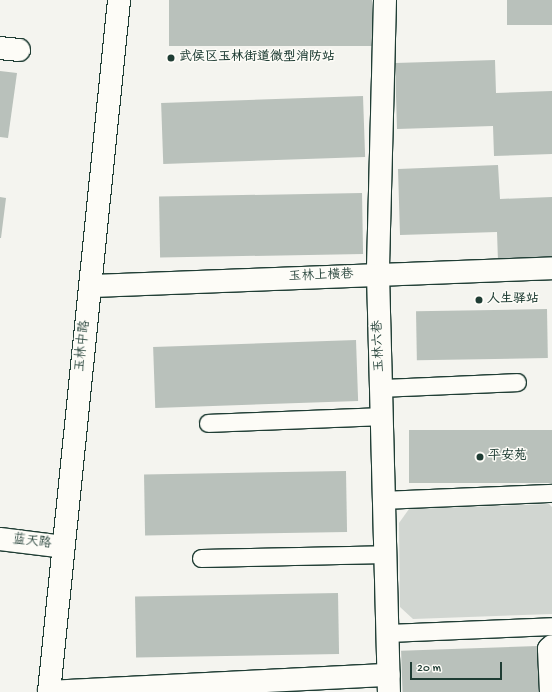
<!DOCTYPE html>
<meta charset="utf-8">
<style>
body{margin:0}
#map{position:relative;width:552px;height:692px;overflow:hidden;background:#f4f4ef;font-family:"Gochi Hand","LXGW WenKai TC",sans-serif}
div>[style]{position:absolute}
[style*='--x']{left:calc(var(--x)*1px);top:calc(var(--y)*1px);width:calc(var(--w)*1px);rotate:calc(var(--a)*1deg)}
.green>*{inset:0;background:#d1d6d1}
.building>*{inset:0;background:#b9c1bb;transform-origin:0 0}
.roads{filter:drop-shadow(1px 0 #1f3d34) drop-shadow(-1px 0 #1f3d34) drop-shadow(0 1px #1f3d34) drop-shadow(0 -1px #1f3d34)}
.lane>*{height:17px;margin:-8.5px;padding:0 8.5px;transform-origin:8.5px;border-radius:8.5px;background:#fdfcf7}
.street>*{height:22px;margin:-11px;padding:0 11px;transform-origin:11px;border-radius:11px;background:#fdfcf7}
.secondary>*{height:22px;margin:-11px;padding:0 11px;transform-origin:11px;border-radius:11px;background:#fdfcf7}
.dots>*{width:11px;height:11px;translate:-50% -50%;box-sizing:border-box;border:2px solid #fdfcf7;border-radius:50%}
span{translate:-50% -50%;white-space:nowrap;text-align:center;line-height:1.15;-webkit-text-stroke:3px #fdfcf7;paint-order:stroke}
.poi-label{font-size:13px;color:#1f3d34;font-weight:700}
.left{translate:0 -50%;text-align:left}
.street-label{font-size:13px;color:#1f3d34}
.scale{position:absolute;left:410px;top:662px;width:92px;height:18px;box-sizing:border-box;border:2px solid #1f3d34;border-top:0;padding-left:5px;font-size:12px;line-height:14px;white-space:nowrap;color:#1f3d34;-webkit-text-stroke:3px #fdfcf7;paint-order:stroke}
</style>
<div id="map">
<div class="green">
<div style="clip-path:polygon(549px 504px,552px 507px,552px 614px,413px 619px,400px 607px,399px 523px,409px 509px)"></div>
</div>
<div class="building">
<div style="left:169px;top:0;width:203px;height:46px"></div>
<div style="left:507px;top:0;width:45px;height:25px"></div>
<div style="clip-path:polygon(495px 60px,496px 93px,552px 91px,552px 154px,494px 156px,493px 126px,397px 129px,395px 63px)"></div>
<div style="clip-path:polygon(0 71px,17px 73px,8px 138px,0 137px)"></div>
<div style="left:363px;top:96px;width:61px;height:202px;rotate:88deg"></div>
<div style="clip-path:polygon(498px 165px,500px 199px,552px 197px,552px 260px,498px 261px,497px 232px,400px 235px,398px 169px)"></div>
<div style="left:362px;top:193px;width:61px;height:203px;rotate:89deg"></div>
<div style="clip-path:polygon(0 197px,6px 198px,1px 238px,0 238px)"></div>
<div style="left:547px;top:309px;width:49px;height:131px;rotate:89deg"></div>
<div style="left:356px;top:340px;width:61px;height:203px;rotate:88deg"></div>
<div style="left:409px;top:430px;width:143px;height:53px"></div>
<div style="left:346px;top:471px;width:61px;height:202px;rotate:89deg"></div>
<div style="left:338px;top:593px;width:61px;height:203px;rotate:89deg"></div>
<div style="left:538px;top:646px;width:46px;height:137px;rotate:88deg"></div>
</div>
<div class="roads">
<div class="lane">
<div style="--x:381;--y:388;--w:136;--a:-2.5"></div>
<div style="--x:208;--y:423;--w:174;--a:-2.3"></div>
<div style="--x:384;--y:500;--w:168;--a:-2.4"></div>
<div style="--x:201;--y:558;--w:185;--a:-1.2"></div>
<div style="--x:388;--y:633;--w:164;--a:-2.4"></div>
</div>
<div class="street">
<div style="--x:385;--y:0;--w:274;--a:91.5"></div>
<div style="--x:378;--y:274;--w:418;--a:88.5"></div>
<div style="--x:0;--y:48;--w:19;--a:6"></div>
<div style="--x:91;--y:286;--w:461;--a:-2.2"></div>
<div style="--x:0;--y:539;--w:64;--a:7.1"></div>
<div style="--x:49;--y:692;--w:340;--a:-2.9"></div>
<div style="--x:551;--y:692;--w:43;--a:-92.7"></div>
<div style="--x:549;--y:649;--w:4;--a:-45"></div>
</div>
<div class="secondary">
<div style="--x:49;--y:692;--w:696;--a:-84.22"></div>
</div>
</div>
<div class="dots">
<div style="left:171px;top:58px;background:#1f3d34"></div>
<div style="left:479px;top:300px;background:#1f3d34"></div>
<div style="left:480px;top:457px;background:#1f3d34"></div>
</div>
<div class="poi-label">
<span class="left" style="left:179px;top:58px">武侯区玉林街道微型消防站</span>
<span class="left" style="left:487px;top:300px">人生驿站</span>
<span class="left" style="left:488px;top:457px">平安苑</span>
</div>
<div class="street-label">
<span style="left:321px;top:277px;rotate:-2deg">玉林上横巷</span>
<span style="left:84px;top:346px;rotate:-84deg">玉林中路</span>
<span style="left:380px;top:346px;rotate:-92deg">玉林六巷</span>
<span style="left:32px;top:543px;rotate:7deg">蓝天路</span>
</div>
<div class="scale">20 m</div>
</div>
